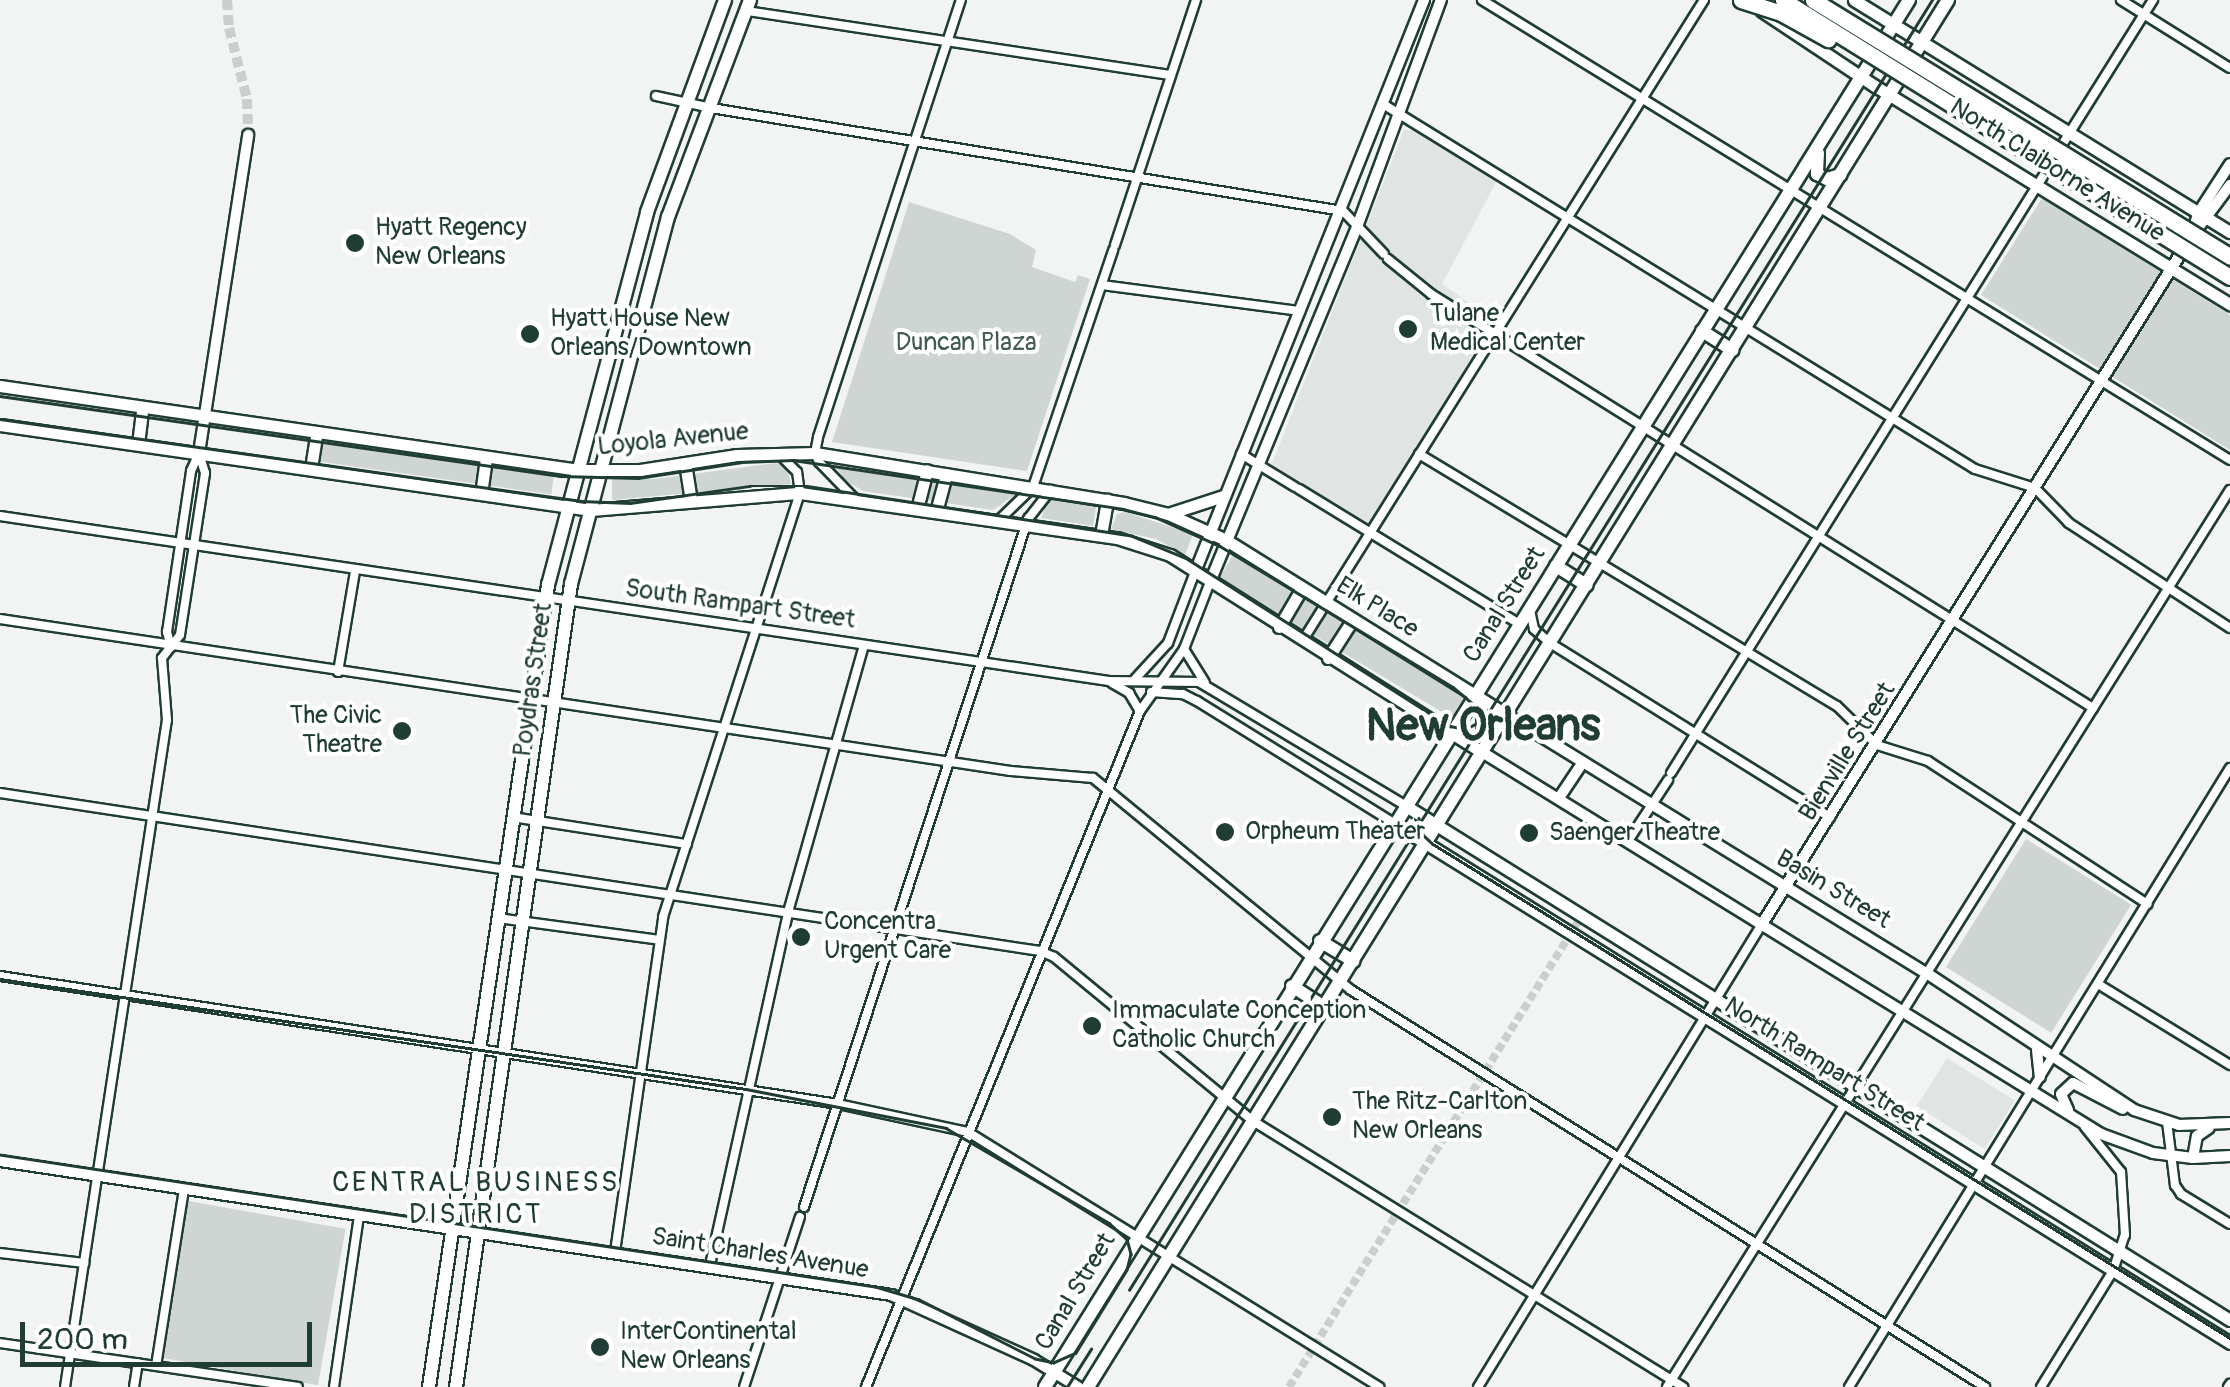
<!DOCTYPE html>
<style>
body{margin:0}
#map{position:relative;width:2230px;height:1387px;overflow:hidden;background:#f2f3f3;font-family:Pangolin,sans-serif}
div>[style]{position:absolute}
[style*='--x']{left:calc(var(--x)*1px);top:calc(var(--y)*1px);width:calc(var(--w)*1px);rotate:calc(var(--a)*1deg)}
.built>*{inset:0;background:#e0e4e3;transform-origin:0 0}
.green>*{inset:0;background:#ced5d3;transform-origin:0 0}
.minor-tunnel>*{height:8px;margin-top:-4px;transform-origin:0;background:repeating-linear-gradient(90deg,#c8cfcd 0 8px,transparent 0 12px)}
.tertiary-tunnel>*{height:10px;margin-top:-5px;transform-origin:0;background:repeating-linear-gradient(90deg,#c8cfcd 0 10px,transparent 0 15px)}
.roads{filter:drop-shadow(2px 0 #1f3d34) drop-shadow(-2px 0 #1f3d34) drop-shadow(0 2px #1f3d34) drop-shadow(0 -2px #1f3d34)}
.minor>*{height:8px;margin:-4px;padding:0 4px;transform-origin:4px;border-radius:4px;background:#fff}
.tertiary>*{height:10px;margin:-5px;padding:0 5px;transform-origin:5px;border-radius:5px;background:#fff}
.secondary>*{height:11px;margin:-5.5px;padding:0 5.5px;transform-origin:5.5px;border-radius:5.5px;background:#fff}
.primary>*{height:12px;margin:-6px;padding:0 6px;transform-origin:6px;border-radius:6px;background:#fff}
.tram>*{height:2.5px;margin:-1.25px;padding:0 1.25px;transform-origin:1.25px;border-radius:1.25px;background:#1f3d34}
.bridges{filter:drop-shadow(2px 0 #1f3d34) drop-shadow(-2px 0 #1f3d34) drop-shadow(0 2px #1f3d34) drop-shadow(0 -2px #1f3d34)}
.motorway-bridge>*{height:15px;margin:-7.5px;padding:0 7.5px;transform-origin:7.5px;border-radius:7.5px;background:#fff}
.dots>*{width:28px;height:28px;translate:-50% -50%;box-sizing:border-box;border:5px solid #fff;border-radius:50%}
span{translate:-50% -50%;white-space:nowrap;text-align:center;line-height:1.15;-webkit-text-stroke:8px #fff;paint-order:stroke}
.street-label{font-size:25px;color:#1f3d34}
.poi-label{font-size:25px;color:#1f3d34}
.left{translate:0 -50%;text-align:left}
.right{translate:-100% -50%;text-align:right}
.park-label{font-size:25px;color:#425b54}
.neighbourhood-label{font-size:28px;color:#1f3d34;letter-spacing:2.5px}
.town-label{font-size:45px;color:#1f3d34;font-weight:700}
.scale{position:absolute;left:20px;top:1322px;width:292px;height:45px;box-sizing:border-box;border:5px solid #1f3d34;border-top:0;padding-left:12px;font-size:30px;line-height:35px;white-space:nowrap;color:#1f3d34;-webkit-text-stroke:8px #fff;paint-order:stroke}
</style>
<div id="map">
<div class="built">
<div style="clip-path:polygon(1404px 130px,1415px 130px,1500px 175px,1442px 284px,1495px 321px,1368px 527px,1271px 466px)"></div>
<div style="left:1947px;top:1058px;width:80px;height:57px;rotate:32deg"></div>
</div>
<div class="green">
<div style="clip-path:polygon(2042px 198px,2230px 315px,2230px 450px,1981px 295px)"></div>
<div style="clip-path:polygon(909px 202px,1010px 234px,1036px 250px,1032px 267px,1075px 282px,1078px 275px,1090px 279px,1027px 471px,832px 442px)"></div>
<div style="left:323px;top:444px;width:233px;height:18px;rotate:8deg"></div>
<div style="clip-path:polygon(776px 463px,787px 468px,791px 484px,612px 500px,612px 478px,655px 479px)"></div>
<div style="clip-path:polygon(836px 467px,1016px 494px,993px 510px,863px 491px,846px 481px)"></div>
<div style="clip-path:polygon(1049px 498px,1096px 507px,1093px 526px,1041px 518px)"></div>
<div style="clip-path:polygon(1125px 512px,1193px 534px,1185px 555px,1156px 539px,1111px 529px,1117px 514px)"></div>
<div style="left:1233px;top:555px;width:271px;height:27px;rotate:31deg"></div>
<div style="left:2026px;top:839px;width:124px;height:151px;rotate:32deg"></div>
<div style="left:188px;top:1201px;width:160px;height:159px;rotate:10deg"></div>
</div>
<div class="minor-tunnel">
<div style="--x:1289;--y:1387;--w:553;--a:-58.15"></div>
</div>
<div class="tertiary-tunnel">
<div style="--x:227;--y:0;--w:28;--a:86"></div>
<div style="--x:229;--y:28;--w:73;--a:75.8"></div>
<div style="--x:247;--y:99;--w:36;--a:88"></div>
</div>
<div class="roads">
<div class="minor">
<div style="--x:1482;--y:0;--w:878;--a:31.59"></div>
<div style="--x:2121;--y:0;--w:128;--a:32"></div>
<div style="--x:747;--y:11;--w:427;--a:8.6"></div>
<div style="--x:656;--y:96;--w:56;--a:12.3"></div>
<div style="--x:711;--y:108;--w:640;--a:9.26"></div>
<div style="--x:1343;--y:211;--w:59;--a:46.4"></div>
<div style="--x:1383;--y:104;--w:695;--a:31.66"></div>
<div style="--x:1975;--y:469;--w:63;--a:17.6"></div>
<div style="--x:2035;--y:488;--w:49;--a:45.8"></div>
<div style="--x:2069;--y:523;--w:192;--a:33.1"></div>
<div style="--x:2057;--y:153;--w:181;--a:-57.9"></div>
<div style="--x:1115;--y:245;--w:258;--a:-71.7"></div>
<div style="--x:1388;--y:259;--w:55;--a:39.1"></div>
<div style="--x:1431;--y:294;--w:781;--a:32.02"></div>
<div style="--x:1102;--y:285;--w:200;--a:7.5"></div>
<div style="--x:1241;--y:454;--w:63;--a:31.4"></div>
<div style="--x:1419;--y:454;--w:488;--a:31.1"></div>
<div style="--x:1837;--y:706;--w:56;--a:44.3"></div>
<div style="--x:1877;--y:745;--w:53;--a:17.4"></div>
<div style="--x:1928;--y:761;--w:262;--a:33.1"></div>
<div style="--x:1299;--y:489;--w:257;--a:31.5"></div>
<div style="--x:856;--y:500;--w:53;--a:-134.2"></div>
<div style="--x:819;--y:462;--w:10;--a:-114"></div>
<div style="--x:815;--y:453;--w:16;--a:-79"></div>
<div style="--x:818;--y:437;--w:460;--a:-71.9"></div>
<div style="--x:0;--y:516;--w:1121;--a:8.46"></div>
<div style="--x:1109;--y:681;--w:90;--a:0.6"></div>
<div style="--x:1199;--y:682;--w:241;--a:30.9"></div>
<div style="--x:998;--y:521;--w:49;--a:-44.2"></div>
<div style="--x:1033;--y:487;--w:250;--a:-71.3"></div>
<div style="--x:1530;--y:610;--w:19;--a:78"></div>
<div style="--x:1534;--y:629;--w:21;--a:41"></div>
<div style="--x:1550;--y:643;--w:330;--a:31.9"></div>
<div style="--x:0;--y:619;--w:1022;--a:8.55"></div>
<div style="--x:1011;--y:771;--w:82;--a:4.9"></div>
<div style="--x:1093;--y:778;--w:334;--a:39.4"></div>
<div style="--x:1351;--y:990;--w:748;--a:32.05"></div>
<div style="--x:1303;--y:640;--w:755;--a:-57.93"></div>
<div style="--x:171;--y:647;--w:16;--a:-105"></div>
<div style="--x:167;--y:632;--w:163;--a:-81.5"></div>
<div style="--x:191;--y:471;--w:20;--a:-66"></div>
<div style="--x:1184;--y:649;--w:39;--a:58"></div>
<div style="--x:338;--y:672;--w:102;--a:-80.4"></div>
<div style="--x:1135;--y:679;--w:49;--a:-47.5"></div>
<div style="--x:1168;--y:643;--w:76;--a:-69.2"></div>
<div style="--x:1112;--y:683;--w:20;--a:30"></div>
<div style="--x:1129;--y:693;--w:21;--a:59"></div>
<div style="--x:1151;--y:692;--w:32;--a:4"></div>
<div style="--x:1183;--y:694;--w:16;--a:27"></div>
<div style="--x:1197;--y:701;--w:233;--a:31.8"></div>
<div style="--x:1671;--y:773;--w:716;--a:-58.06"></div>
<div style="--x:0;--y:793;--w:1052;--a:8.64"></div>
<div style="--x:1040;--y:951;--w:15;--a:23"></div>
<div style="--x:1054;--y:957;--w:258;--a:39.5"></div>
<div style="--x:1253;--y:1121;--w:506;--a:31.74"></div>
<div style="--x:512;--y:817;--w:177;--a:8.8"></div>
<div style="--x:1628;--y:841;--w:73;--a:-56.7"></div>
<div style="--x:498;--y:918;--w:163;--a:7.7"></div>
<div style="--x:0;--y:976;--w:848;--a:8.68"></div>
<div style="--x:838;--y:1104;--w:133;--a:12.2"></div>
<div style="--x:968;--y:1132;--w:484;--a:31.8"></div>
<div style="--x:2098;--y:984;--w:155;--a:31.5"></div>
<div style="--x:2167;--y:1122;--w:64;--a:82.8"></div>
<div style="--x:2175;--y:1185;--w:11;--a:56"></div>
<div style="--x:2181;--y:1194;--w:57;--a:31.5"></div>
<div style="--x:804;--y:1207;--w:724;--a:-71.97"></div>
<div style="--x:1028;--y:519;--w:37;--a:-52"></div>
<div style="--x:615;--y:1252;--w:338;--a:-81.8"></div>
<div style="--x:663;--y:917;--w:446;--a:-72.1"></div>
<div style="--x:800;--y:493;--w:21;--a:-98"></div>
<div style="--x:797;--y:472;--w:25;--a:-135"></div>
<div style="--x:0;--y:1253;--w:85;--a:6.8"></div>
<div style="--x:710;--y:1265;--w:362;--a:-77.5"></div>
<div style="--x:788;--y:912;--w:277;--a:-74.1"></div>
<div style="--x:0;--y:1343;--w:301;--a:8.4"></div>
<div style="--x:156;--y:1366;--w:179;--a:-81"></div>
<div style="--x:65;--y:1387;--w:675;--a:-81.31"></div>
<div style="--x:167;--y:720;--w:62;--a:-94.6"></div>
<div style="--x:162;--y:658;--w:29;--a:-52"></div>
<div style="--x:180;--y:635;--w:164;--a:-81.2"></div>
<div style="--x:205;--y:473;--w:21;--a:-107"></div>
<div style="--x:134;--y:1387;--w:24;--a:-81"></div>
<div style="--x:334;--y:1387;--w:173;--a:-81.7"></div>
<div style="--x:744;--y:1387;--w:179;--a:-71.8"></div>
<div style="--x:866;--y:1387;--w:729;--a:-67.94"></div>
<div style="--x:1140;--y:711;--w:76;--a:-54.6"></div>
<div style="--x:1184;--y:649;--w:72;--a:-68.8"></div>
<div style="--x:1478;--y:1387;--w:543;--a:-58.48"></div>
<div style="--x:1667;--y:1387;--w:1059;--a:-57.89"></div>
<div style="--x:1849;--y:1387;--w:727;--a:-58.39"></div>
<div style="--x:2041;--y:1387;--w:137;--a:-58.2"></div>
<div style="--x:2113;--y:1271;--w:38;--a:-72"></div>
<div style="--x:2125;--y:1235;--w:63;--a:-93.6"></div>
<div style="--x:2121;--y:1172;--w:58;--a:-128.7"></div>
<div style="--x:2228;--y:1387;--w:4;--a:-56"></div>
</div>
<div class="tertiary">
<div style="--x:2192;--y:233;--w:22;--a:-72"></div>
<div style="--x:2199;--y:212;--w:57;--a:-57.1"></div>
<div style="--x:199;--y:453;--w:322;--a:-81.2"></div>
<div style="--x:1195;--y:572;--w:616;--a:-68.18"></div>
<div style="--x:1210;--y:582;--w:387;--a:-67.5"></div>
<div style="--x:1358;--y:224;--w:239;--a:-69.7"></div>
<div style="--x:1505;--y:714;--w:493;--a:31.6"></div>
<div style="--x:1925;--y:972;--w:250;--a:33.4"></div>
<div style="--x:2134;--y:1110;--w:47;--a:18.4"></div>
<div style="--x:2179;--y:1125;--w:51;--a:-2.2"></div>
<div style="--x:1482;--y:752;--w:727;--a:31.68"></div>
<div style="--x:2101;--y:1134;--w:55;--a:20.1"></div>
<div style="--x:2153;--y:1153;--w:40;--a:7.1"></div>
<div style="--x:2193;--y:1158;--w:37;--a:-3"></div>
<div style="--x:1559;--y:798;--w:43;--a:-56.3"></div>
<div style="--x:1762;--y:924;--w:806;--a:-58.02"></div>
<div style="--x:2189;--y:240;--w:69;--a:-53.3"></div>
<div style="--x:2037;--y:1050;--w:27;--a:84"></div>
<div style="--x:2068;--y:1110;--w:17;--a:-114"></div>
<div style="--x:2061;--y:1094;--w:16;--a:-43"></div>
<div style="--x:2073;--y:1083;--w:56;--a:27.5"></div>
<div style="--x:2193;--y:1158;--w:22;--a:-80"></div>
<div style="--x:2197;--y:1136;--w:14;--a:-34"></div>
<div style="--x:0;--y:1161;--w:901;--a:8.55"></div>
<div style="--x:891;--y:1295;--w:157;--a:24.4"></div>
<div style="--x:1034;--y:1360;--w:52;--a:31.5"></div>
</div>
<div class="secondary">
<div style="--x:1854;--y:0;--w:442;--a:31.7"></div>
<div style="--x:1762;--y:11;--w:136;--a:33.6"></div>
<div style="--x:1875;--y:86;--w:417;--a:31.6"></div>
<div style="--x:0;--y:386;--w:585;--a:8.25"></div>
<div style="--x:579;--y:470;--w:61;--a:0"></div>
<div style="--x:640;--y:470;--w:98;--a:-8.8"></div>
<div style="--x:737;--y:455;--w:78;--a:-1.5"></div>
<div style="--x:815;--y:453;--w:313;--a:9.2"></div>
<div style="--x:1124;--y:503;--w:45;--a:14"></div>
<div style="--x:1168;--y:514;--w:64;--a:24.1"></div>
<div style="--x:1226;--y:540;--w:329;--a:31.9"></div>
<div style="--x:0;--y:425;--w:597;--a:8.18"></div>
<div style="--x:591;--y:510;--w:210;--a:-4.7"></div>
<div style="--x:800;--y:493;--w:320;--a:8.1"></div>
<div style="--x:1117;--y:538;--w:56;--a:17.8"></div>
<div style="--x:1170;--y:555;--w:369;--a:32.3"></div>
<div style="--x:138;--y:444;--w:35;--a:-83"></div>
<div style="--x:685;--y:463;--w:38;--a:81"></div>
<div style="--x:311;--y:468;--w:33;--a:-81"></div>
<div style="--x:481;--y:494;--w:36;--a:-82"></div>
<div style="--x:917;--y:509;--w:40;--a:-75.6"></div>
<div style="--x:936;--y:512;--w:39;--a:-75"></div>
<div style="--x:1168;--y:514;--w:58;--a:-18.1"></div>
<div style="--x:1101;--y:535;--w:36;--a:-80"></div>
<div style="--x:1279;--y:627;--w:45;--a:-59.5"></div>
<div style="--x:1328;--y:658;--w:46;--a:-57.3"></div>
<div style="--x:1406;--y:806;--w:971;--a:31.96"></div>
<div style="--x:1395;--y:824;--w:983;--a:31.86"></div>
</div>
<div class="primary">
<div style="--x:1818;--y:153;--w:21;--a:93"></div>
<div style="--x:1817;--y:174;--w:11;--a:27"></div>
<div style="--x:1827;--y:179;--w:14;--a:-17"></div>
<div style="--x:1702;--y:331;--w:36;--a:32"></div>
<div style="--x:1556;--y:566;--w:36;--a:32"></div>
<div style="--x:1320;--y:941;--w:39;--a:31"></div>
<div style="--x:1292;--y:986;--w:38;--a:33"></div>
<div style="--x:429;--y:1387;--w:811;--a:-81.56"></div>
<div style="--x:548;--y:585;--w:386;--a:-75.1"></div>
<div style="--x:647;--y:212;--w:226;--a:-69.8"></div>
<div style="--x:456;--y:1387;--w:811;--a:-81.85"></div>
<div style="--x:571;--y:584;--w:380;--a:-75.2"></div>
<div style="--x:668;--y:217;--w:232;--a:-69.3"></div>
<div style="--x:1045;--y:1387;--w:1634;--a:-58.08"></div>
<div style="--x:1088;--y:1387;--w:1632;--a:-58.2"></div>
</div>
</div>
<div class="tram">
<div style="--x:0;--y:396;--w:566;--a:8.13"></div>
<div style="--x:560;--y:476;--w:78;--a:1.5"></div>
<div style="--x:638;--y:478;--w:105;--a:-8.7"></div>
<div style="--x:742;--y:462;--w:51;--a:-2.2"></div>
<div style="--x:793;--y:460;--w:334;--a:8.4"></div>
<div style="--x:1123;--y:509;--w:33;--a:14"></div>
<div style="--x:1155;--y:517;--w:71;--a:24"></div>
<div style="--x:1220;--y:546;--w:272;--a:31.2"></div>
<div style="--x:1453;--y:687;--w:30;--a:40"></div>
<div style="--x:1476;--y:706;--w:24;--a:88"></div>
<div style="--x:0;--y:419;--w:587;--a:8.03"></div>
<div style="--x:581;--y:501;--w:49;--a:2.3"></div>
<div style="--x:630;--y:503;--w:121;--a:-8.1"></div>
<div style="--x:750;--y:486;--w:57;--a:0"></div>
<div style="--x:807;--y:486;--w:329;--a:8.7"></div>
<div style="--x:1132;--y:536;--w:58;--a:22.2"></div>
<div style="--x:1186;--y:558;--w:313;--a:32.5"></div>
<div style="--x:1450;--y:726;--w:16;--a:11"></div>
<div style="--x:1466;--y:729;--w:21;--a:-29"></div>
<div style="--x:1419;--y:818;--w:14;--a:86"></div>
<div style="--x:1420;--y:832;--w:18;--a:43"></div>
<div style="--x:1433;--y:844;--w:938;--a:31.79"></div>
<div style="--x:0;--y:979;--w:754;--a:8.39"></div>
<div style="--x:746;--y:1089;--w:204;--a:11"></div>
<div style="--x:946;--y:1128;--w:189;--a:30.2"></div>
<div style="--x:1109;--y:1223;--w:24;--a:42"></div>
<div style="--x:1127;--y:1239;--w:16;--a:75"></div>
<div style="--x:1131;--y:1254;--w:16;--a:104"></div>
<div style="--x:1127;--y:1270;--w:97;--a:121.6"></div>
<div style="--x:1076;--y:1353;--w:24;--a:156"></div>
<div style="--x:1054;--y:1363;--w:19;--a:-168"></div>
<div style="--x:1035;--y:1359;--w:130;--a:-153"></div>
<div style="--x:919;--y:1300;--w:46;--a:-163.5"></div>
<div style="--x:875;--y:1287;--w:885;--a:-171.42"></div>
<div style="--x:1129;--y:1290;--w:1520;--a:-58.1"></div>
<div style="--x:1067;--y:1387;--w:45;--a:-57.7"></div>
</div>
<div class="bridges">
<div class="motorway-bridge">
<div style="--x:1741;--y:0;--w:42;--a:18"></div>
<div style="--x:1781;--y:13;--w:54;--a:29"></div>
<div style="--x:1783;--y:0;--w:526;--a:31.79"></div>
<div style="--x:1813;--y:0;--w:490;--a:31.6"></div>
</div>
</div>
<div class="dots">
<div style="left:355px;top:243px;background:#1f3d34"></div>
<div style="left:1408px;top:329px;background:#1f3d34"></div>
<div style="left:530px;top:334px;background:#1f3d34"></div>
<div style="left:402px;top:731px;background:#1f3d34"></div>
<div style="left:1225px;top:832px;background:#1f3d34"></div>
<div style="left:1529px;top:833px;background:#1f3d34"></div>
<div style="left:801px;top:937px;background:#1f3d34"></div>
<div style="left:1092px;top:1026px;background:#1f3d34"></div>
<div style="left:1332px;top:1117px;background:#1f3d34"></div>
<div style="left:600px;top:1347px;background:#1f3d34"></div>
</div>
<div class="street-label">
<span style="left:2057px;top:171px;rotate:32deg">North Claiborne Avenue</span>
<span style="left:673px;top:440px;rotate:-6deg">Loyola Avenue</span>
<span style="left:740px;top:605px;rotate:8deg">South Rampart Street</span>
<span style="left:1505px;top:605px;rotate:-58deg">Canal Street</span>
<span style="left:1377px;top:608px;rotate:32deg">Elk Place</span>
<span style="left:534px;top:680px;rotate:-82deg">Poydras Street</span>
<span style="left:1848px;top:752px;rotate:-58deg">Bienville Street</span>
<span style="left:1833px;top:890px;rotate:31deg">Basin Street</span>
<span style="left:1824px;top:1065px;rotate:32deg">North Rampart Street</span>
<span style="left:760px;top:1254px;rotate:9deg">Saint Charles Avenue</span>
<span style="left:1076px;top:1292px;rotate:-59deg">Canal Street</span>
</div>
<div class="poi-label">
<span class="left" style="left:375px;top:243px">Hyatt Regency<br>New Orleans</span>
<span class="left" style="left:1430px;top:329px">Tulane<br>Medical Center</span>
<span class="left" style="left:550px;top:334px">Hyatt House New<br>Orleans/Downtown</span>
<span class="right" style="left:382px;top:731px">The Civic<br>Theatre</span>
<span class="left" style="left:1245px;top:832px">Orpheum Theater</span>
<span class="left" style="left:1549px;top:833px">Saenger Theatre</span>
<span class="left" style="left:824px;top:937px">Concentra<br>Urgent Care</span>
<span class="left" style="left:1112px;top:1026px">Immaculate Conception<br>Catholic Church</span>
<span class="left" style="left:1352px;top:1117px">The Ritz-Carlton<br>New Orleans</span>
<span class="left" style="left:620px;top:1347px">InterContinental<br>New Orleans</span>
</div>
<div class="park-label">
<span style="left:966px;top:343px">Duncan Plaza</span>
</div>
<div class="neighbourhood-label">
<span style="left:476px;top:1199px">CENTRAL BUSINESS<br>DISTRICT</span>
</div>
<div class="town-label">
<span style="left:1483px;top:727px">New Orleans</span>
</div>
<div class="scale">200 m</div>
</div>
